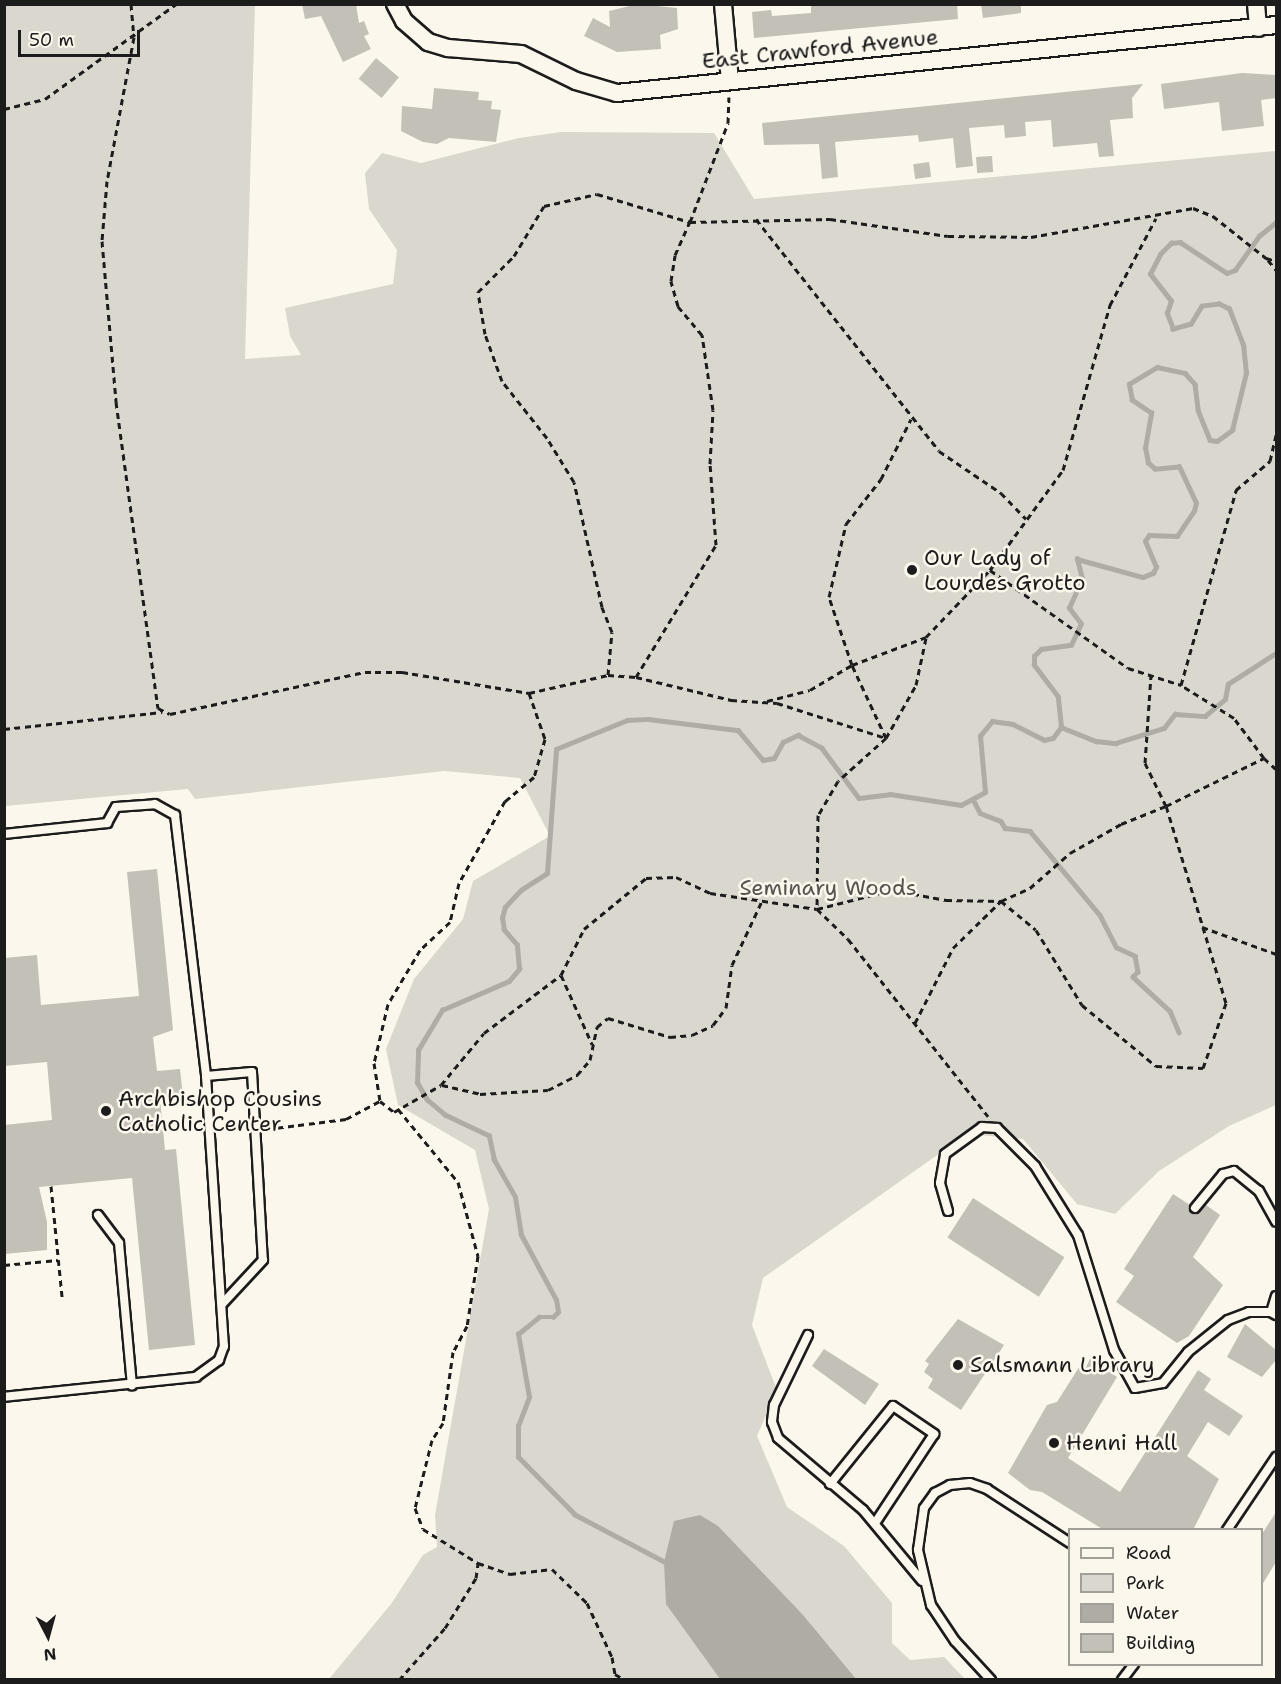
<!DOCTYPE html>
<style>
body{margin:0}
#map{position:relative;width:1281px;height:1684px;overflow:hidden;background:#fbf7ec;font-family:"Shantell Sans",sans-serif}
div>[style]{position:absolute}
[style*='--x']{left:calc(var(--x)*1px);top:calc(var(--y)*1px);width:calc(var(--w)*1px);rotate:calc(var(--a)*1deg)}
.green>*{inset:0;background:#dad7ce}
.water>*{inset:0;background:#afaca5}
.stream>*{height:4.5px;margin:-2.25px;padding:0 2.25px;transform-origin:2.25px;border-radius:2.25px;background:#afaca5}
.building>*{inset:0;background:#c3c0b8;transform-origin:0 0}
.path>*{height:3px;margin-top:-1.5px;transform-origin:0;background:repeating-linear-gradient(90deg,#1c1c1c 0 6px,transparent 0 10.5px)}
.roads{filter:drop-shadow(2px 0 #1c1c1c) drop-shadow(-2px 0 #1c1c1c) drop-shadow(0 2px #1c1c1c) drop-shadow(0 -2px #1c1c1c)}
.service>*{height:8px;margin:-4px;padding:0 4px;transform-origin:4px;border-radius:4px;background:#fbf7ec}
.minor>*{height:16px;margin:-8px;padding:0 8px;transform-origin:8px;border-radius:8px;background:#fbf7ec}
.dots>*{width:16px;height:16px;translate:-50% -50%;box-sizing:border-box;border:3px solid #fbf7ec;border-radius:50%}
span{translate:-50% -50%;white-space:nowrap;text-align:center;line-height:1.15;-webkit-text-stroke:5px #fbf7ec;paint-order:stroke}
.street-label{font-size:22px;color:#1c1c1c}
.poi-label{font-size:22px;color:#1c1c1c}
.left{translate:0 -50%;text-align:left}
.park-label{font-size:22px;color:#555451}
.frame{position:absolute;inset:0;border:6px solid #1c1c1c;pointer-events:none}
.legend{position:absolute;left:1068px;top:1528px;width:195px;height:138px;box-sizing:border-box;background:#fbf7ec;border:2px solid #a29f99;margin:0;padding:8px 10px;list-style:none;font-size:18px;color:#1c1c1c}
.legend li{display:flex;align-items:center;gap:12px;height:30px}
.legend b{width:30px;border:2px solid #a29f99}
.north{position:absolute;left:18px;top:1606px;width:60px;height:60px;-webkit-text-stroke:4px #fbf7ec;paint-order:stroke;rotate:174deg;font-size:16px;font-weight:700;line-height:24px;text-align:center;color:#1c1c1c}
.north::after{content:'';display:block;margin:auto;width:21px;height:27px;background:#1c1c1c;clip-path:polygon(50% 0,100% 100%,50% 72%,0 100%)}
.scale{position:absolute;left:18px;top:30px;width:122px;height:27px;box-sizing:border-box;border:3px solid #1c1c1c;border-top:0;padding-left:8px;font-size:18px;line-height:21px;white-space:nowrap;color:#1c1c1c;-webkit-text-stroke:4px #fbf7ec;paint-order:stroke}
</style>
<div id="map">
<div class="green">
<div style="clip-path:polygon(5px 5px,255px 5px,245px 359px,301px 355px,290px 336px,285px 308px,393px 284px,397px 250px,369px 209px,365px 173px,382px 153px,421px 163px,519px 138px,561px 132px,714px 133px,754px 199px,1276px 151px,1276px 1105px,1229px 1126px,1159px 1171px,1115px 1214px,1077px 1204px,1023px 1139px,967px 1134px,763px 1278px,752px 1325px,777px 1390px,757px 1436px,787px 1507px,844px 1546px,892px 1603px,892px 1643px,910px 1660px,944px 1657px,965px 1679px,329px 1679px,391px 1604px,423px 1555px,437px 1547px,435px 1515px,489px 1209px,475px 1150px,398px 1105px,386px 1049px,414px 979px,463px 919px,473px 881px,550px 836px,520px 778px,444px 771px,195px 799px,188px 789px,5px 806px)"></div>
</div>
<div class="water">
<div style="clip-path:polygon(700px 1515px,718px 1526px,803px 1615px,856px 1679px,720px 1679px,666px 1604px,664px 1562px,674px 1521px)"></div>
</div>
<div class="stream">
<div style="--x:1061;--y:727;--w:38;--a:22"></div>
<div style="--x:1096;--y:741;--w:20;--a:6"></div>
<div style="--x:1116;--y:743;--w:50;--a:-17.4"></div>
<div style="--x:1164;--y:728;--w:18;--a:-52"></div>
<div style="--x:1175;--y:714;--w:30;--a:4"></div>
<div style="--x:1205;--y:716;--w:26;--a:-40"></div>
<div style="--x:1225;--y:699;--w:15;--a:-79"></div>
<div style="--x:1228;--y:684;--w:57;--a:-32.9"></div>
<div style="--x:974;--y:801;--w:13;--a:63"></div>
<div style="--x:980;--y:813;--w:22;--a:21"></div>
<div style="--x:1001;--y:821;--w:8;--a:60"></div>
<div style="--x:1005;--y:828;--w:25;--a:7"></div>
<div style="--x:1030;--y:831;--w:109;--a:50.2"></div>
<div style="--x:1100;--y:915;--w:36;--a:63"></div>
<div style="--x:1116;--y:947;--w:21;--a:25"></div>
<div style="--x:1135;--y:956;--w:16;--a:79"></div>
<div style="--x:1138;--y:972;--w:7;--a:135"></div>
<div style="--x:1133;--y:977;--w:50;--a:42.6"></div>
<div style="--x:1170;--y:1011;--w:23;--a:67"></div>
<div style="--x:664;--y:1562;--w:101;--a:-152.2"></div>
<div style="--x:575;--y:1515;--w:81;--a:-134.5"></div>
<div style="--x:518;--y:1457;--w:31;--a:-90"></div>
<div style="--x:518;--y:1426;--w:31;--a:-69"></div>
<div style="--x:529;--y:1397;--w:64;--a:-99.9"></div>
<div style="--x:518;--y:1334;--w:27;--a:-39"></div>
<div style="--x:539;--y:1317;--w:14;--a:0"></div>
<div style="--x:553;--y:1317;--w:7;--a:-45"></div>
<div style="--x:558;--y:1312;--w:12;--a:-99"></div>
<div style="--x:556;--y:1300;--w:74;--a:-118.3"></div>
<div style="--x:521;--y:1235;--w:38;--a:-99"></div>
<div style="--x:515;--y:1197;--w:43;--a:-119.6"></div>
<div style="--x:494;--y:1160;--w:25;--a:-102"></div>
<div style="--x:489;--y:1136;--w:49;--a:-154.5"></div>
<div style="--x:445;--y:1115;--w:23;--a:-140"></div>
<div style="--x:427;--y:1100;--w:20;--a:-120"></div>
<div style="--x:417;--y:1083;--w:33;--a:-88"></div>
<div style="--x:418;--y:1050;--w:47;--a:-59"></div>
<div style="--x:442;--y:1010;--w:73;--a:-23.4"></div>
<div style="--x:509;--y:981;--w:16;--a:-50"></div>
<div style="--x:519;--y:969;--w:24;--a:-95"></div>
<div style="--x:517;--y:945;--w:20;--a:-131"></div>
<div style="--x:504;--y:930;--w:12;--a:-99"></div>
<div style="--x:502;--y:918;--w:11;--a:-75"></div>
<div style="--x:505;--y:907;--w:23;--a:-47"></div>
<div style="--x:521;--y:890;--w:31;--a:-33"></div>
<div style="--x:547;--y:873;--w:124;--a:-85.8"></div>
<div style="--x:556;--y:749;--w:77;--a:-22.2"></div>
<div style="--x:627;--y:720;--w:21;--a:-3"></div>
<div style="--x:648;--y:719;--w:91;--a:7"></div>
<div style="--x:738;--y:730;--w:39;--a:50"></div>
<div style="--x:763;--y:760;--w:11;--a:-10"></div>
<div style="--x:774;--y:758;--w:18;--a:-61"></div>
<div style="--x:783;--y:742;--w:17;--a:-25"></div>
<div style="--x:798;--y:735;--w:27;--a:28"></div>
<div style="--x:822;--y:748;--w:62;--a:53.5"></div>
<div style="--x:859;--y:798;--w:31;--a:-7"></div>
<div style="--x:890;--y:794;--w:72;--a:8.8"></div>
<div style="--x:961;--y:805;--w:27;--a:-28"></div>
<div style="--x:985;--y:792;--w:56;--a:-95.1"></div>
<div style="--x:980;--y:736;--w:19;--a:-51"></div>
<div style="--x:992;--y:721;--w:21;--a:8"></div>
<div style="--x:1013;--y:724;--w:35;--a:27"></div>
<div style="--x:1044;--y:740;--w:9;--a:-13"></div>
<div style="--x:1053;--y:738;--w:14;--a:-54"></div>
<div style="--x:1061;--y:727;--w:30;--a:-96"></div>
<div style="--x:1058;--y:697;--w:40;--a:-127"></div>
<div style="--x:1034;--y:665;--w:9;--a:-90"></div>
<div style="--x:1034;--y:656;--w:10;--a:-45"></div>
<div style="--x:1041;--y:649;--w:30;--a:-8"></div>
<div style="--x:1071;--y:645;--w:23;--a:-65"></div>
<div style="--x:1081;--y:624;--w:20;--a:-127"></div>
<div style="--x:1069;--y:608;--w:32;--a:-66"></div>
<div style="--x:1082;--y:579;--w:21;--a:-104"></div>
<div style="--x:1077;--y:559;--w:68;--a:15.3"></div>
<div style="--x:1143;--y:577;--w:11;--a:-22"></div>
<div style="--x:1153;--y:573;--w:7;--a:-63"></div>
<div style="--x:1156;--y:567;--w:28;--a:-113"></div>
<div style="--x:1145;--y:541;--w:7;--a:-56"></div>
<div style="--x:1149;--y:535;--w:28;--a:2"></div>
<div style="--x:1177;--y:536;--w:30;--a:-56"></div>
<div style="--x:1194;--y:511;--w:8;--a:-76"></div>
<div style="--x:1196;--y:503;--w:40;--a:-115"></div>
<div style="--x:1179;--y:467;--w:24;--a:175"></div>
<div style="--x:1155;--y:469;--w:9;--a:-139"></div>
<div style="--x:1148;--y:463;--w:15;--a:-101"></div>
<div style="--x:1145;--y:448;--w:36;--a:-80"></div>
<div style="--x:1151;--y:413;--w:23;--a:-146"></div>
<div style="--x:1132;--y:400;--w:16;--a:-101"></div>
<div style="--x:1129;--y:384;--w:33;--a:-31"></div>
<div style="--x:1157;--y:367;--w:29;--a:12"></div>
<div style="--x:1185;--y:373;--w:15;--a:48"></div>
<div style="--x:1195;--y:384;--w:26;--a:83"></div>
<div style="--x:1198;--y:410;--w:32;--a:68"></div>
<div style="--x:1210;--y:440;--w:7;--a:8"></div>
<div style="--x:1217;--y:441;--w:19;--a:-36"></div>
<div style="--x:1232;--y:430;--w:59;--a:-76.2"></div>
<div style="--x:1246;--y:373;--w:28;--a:-96"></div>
<div style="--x:1243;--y:345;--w:39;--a:-111"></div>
<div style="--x:1229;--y:309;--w:11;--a:-153"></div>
<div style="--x:1219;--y:304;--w:17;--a:173"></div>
<div style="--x:1202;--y:306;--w:21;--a:121"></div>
<div style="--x:1191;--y:324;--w:19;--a:164"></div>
<div style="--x:1173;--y:329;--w:17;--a:-111"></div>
<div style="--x:1167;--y:313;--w:13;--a:-72"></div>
<div style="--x:1171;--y:301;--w:34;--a:-128"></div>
<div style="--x:1150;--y:274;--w:22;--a:-63"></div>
<div style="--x:1160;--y:254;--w:16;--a:-45"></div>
<div style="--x:1171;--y:243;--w:9;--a:-6"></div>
<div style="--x:1180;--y:242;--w:56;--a:33.4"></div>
<div style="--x:1227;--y:273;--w:9;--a:-21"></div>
<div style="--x:1235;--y:270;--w:42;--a:-54.8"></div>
<div style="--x:1259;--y:236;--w:22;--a:-39"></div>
</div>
<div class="building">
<div style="clip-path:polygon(302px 4px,356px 4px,359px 23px,364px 21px,369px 34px,364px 36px,371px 49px,343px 62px,321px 16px,305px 19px)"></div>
<div style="clip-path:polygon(638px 4px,677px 8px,678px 29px,660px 35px,661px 49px,617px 52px,584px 36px,593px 18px,610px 27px,609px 11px)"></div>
<div style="clip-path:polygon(827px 4px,957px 4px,958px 19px,754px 38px,752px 12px,771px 10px,772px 16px,811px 13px,811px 6px)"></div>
<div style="clip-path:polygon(981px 4px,1021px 4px,1021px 13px,983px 18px)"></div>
<div style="left:376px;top:58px;width:30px;height:27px;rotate:40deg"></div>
<div style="clip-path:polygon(1242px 73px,1275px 75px,1276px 98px,1261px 100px,1264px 126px,1222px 131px,1219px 102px,1164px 109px,1161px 84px)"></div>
<div style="clip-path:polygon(1143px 84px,1132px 98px,1133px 118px,1110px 120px,1114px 156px,1099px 157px,1097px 143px,1053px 147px,1051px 120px,1025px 122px,1026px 136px,1005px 138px,1004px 125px,969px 128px,973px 166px,956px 168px,953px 138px,919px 142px,918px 135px,835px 142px,838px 177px,822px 179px,819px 144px,764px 145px,762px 123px)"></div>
<div style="clip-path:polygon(434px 88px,479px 92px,478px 100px,492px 101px,491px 109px,501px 110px,496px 142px,449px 138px,437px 144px,423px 142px,401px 131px,402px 106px,432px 109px)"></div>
<div style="left:992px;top:156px;width:16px;height:16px;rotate:86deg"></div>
<div style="left:929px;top:162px;width:15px;height:16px;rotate:82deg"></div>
<div style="clip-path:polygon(157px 869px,173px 1030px,153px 1037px,157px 1071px,180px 1069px,183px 1097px,160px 1099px,165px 1150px,176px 1149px,195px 1345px,149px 1350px,132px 1178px,39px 1187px,47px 1222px,47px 1250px,4px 1254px,4px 1125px,52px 1120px,47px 1062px,4px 1066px,4px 958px,37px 955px,41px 1005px,139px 996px,127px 872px)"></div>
<div style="clip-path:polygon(1173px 1194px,1190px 1205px,1193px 1214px,1206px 1205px,1220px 1215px,1193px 1257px,1223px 1285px,1189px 1336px,1177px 1343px,1116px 1302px,1134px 1276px,1124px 1269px)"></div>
<div style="left:973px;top:1198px;width:109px;height:47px;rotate:33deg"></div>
<div style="clip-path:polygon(958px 1319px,1004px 1345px,961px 1410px,928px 1388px,933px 1379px,924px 1372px,929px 1364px,925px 1361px)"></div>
<div style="clip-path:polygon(1245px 1324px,1276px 1350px,1276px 1360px,1262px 1377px,1227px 1357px)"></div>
<div style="clip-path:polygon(824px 1349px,879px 1384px,865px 1405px,812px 1366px)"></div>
<div style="clip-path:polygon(1090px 1359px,1117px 1377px,1068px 1458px,1120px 1492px,1198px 1370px,1211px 1379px,1204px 1390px,1243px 1416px,1229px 1436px,1208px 1422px,1187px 1456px,1219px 1479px,1193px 1530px,1104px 1530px,1042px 1492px,1030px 1490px,1008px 1473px,1047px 1405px,1057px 1402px,1081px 1364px,1086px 1367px)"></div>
<div style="clip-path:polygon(1276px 1512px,1276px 1562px,1262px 1585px,1262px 1534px)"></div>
</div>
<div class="path">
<div style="--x:131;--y:4;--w:33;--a:85"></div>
<div style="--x:134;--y:37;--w:147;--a:100.6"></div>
<div style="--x:107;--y:181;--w:60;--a:94.8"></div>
<div style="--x:102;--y:241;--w:162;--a:85"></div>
<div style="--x:116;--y:402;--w:309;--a:82.2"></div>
<div style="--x:158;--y:708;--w:13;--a:27"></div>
<div style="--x:170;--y:714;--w:199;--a:-12.2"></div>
<div style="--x:365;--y:672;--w:37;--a:0"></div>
<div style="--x:402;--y:672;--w:129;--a:9.4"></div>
<div style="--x:529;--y:693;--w:49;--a:70.8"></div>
<div style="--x:545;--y:739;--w:40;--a:106"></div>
<div style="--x:534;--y:777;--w:38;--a:140"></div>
<div style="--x:505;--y:801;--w:94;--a:119.3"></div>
<div style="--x:459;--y:883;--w:40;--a:103"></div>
<div style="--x:450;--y:922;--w:41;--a:137"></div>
<div style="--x:420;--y:950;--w:63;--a:120.7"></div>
<div style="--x:388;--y:1004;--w:61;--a:103.3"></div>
<div style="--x:374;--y:1063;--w:38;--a:81"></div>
<div style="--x:380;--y:1101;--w:18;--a:38"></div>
<div style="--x:394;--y:1112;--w:54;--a:-29.9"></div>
<div style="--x:441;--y:1085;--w:67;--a:-50.4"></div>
<div style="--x:484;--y:1033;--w:96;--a:-37"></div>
<div style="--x:561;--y:975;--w:51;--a:-63.4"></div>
<div style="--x:584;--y:929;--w:80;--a:-39.4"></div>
<div style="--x:646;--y:878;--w:30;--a:-2"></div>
<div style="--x:676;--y:877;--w:38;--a:25"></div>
<div style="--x:710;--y:893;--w:108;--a:8.5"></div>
<div style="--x:817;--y:909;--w:77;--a:-14.2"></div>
<div style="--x:892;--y:890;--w:55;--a:10.5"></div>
<div style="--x:946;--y:900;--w:55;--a:1"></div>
<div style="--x:1001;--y:901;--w:32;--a:-24"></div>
<div style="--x:1030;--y:888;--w:53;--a:-41.2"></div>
<div style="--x:1070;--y:853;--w:59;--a:-29.6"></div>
<div style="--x:1121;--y:824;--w:48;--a:-21.8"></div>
<div style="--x:1166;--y:806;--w:48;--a:-116"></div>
<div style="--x:1145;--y:763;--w:88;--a:-86.1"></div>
<div style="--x:4;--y:109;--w:42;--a:-13.7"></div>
<div style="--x:45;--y:99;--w:162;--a:-35.9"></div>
<div style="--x:756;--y:219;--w:295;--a:51.7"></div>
<div style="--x:939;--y:451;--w:75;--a:34.1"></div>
<div style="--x:1001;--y:493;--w:36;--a:46"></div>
<div style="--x:1268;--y:260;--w:13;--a:51"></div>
<div style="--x:990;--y:570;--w:169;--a:35.4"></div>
<div style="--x:1128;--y:668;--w:56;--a:17.8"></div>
<div style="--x:608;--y:675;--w:43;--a:-84.7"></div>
<div style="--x:612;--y:632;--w:27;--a:-112"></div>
<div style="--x:602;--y:607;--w:128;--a:-102.6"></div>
<div style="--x:574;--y:482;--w:52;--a:-121.5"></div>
<div style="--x:547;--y:438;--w:73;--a:-128.3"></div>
<div style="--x:502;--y:381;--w:50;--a:-109.9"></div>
<div style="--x:485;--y:334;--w:43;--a:-99.5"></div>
<div style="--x:478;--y:292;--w:51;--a:-45"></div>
<div style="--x:514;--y:256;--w:58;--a:-59"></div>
<div style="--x:544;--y:206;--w:54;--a:-12.8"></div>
<div style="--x:597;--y:194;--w:97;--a:16.8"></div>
<div style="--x:690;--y:222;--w:106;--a:-69"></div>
<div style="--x:728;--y:123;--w:26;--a:-88"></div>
<div style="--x:636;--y:677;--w:154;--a:-58.8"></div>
<div style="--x:716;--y:545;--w:81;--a:-94.2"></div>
<div style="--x:710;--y:464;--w:54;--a:-86.8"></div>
<div style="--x:713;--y:410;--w:76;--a:-98.3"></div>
<div style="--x:702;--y:335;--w:38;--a:-130"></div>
<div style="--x:678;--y:306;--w:26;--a:-106"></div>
<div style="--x:671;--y:281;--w:26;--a:-81"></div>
<div style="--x:675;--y:255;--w:36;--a:-66"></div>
<div style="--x:690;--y:222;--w:140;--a:-1.2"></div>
<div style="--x:830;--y:219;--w:119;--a:8.2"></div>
<div style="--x:948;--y:236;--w:83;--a:0.7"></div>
<div style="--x:1031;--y:237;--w:165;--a:-10.1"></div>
<div style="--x:1193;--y:208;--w:22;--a:22"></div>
<div style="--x:1213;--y:216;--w:68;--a:38.4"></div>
<div style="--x:1266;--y:258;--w:10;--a:17"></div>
<div style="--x:529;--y:693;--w:81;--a:-12.8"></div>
<div style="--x:608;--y:675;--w:28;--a:4"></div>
<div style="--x:636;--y:677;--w:98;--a:13.6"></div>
<div style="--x:731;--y:700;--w:46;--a:3.7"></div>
<div style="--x:777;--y:703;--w:114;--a:17.8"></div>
<div style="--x:886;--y:738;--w:64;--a:138.1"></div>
<div style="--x:838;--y:781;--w:39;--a:120"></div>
<div style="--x:818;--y:815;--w:94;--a:90.6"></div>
<div style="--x:817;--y:909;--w:43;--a:44.1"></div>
<div style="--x:848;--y:939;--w:226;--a:51.7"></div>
<div style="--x:767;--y:701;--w:44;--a:-14.3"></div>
<div style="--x:810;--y:690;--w:49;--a:-30.8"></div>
<div style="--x:852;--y:665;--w:79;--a:-20.7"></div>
<div style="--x:926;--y:637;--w:93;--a:-46.3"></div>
<div style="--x:990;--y:570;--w:124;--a:-53.9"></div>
<div style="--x:1063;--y:470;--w:172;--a:-74.1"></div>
<div style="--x:1110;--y:305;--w:98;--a:-62.1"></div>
<div style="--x:4;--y:729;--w:159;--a:-6.1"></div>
<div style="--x:886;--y:738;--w:81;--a:-115"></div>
<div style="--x:852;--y:665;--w:72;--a:-108.7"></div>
<div style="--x:829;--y:597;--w:75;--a:-76.9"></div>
<div style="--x:846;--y:524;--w:57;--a:-52.1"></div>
<div style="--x:881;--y:479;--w:67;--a:-63.4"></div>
<div style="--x:886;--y:738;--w:61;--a:-60.5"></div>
<div style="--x:916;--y:685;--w:48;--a:-78"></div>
<div style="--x:1264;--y:758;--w:50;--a:-126.9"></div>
<div style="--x:1234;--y:718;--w:62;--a:-148.1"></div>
<div style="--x:1181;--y:685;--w:203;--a:-74.2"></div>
<div style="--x:1236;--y:490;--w:45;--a:-40.5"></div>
<div style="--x:1270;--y:461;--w:28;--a:-77"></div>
<div style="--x:1202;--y:927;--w:79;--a:20"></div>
<div style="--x:561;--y:975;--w:76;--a:65.8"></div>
<div style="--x:915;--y:1023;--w:84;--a:-63.1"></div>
<div style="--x:953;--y:948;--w:67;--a:-44.4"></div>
<div style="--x:1001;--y:901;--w:45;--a:39.6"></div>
<div style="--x:1036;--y:930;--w:88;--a:58.5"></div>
<div style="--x:1082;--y:1005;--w:96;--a:39.5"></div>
<div style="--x:1156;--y:1066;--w:47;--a:2.4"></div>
<div style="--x:1203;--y:1068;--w:69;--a:-70.5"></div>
<div style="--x:1226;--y:1003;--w:206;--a:-106.9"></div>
<div style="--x:1166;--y:806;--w:109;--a:-26.1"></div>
<div style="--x:1264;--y:758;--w:16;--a:43"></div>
<div style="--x:442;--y:1085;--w:39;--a:13"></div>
<div style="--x:480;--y:1094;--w:68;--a:-3.4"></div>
<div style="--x:548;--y:1090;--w:33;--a:-27"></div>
<div style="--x:577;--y:1075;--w:20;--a:-49"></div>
<div style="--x:590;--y:1060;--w:34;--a:-78"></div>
<div style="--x:597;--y:1027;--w:14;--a:-39"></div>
<div style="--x:608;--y:1018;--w:65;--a:17"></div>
<div style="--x:670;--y:1037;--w:22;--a:-5"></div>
<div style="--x:692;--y:1035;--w:23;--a:-25"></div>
<div style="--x:713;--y:1025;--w:21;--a:-53"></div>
<div style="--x:726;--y:1008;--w:43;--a:-82.1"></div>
<div style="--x:732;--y:965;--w:71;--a:-64.9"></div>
<div style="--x:398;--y:1109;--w:94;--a:50.6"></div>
<div style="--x:458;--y:1182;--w:77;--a:74.9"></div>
<div style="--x:478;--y:1256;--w:71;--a:98.9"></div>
<div style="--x:467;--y:1326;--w:30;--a:118"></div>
<div style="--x:453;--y:1352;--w:72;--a:98"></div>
<div style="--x:443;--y:1423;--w:20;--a:123"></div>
<div style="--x:432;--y:1440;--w:70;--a:104"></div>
<div style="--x:415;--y:1508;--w:22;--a:69"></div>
<div style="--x:423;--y:1529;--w:65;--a:31.7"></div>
<div style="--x:478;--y:1563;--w:34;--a:19"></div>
<div style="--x:510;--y:1574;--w:42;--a:-6.8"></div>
<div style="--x:552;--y:1569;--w:49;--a:44.2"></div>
<div style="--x:587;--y:1603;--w:60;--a:65.2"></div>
<div style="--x:612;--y:1657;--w:17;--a:80"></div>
<div style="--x:615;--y:1674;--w:12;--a:31"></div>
<div style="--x:267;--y:1129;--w:80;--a:-7.2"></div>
<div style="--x:346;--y:1119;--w:38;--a:-28"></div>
<div style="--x:51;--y:1186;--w:112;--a:84.3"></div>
<div style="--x:4;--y:1265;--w:54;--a:-5.3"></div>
<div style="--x:399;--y:1680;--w:69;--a:-48.5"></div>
<div style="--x:445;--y:1628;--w:59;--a:-58.2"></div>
<div style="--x:476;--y:1578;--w:15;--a:-82"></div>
</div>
<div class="roads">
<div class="service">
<div style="--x:4;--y:834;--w:104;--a:-6.1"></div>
<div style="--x:107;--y:823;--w:18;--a:-61"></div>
<div style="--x:116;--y:807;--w:39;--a:-4"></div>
<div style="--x:155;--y:804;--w:23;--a:29"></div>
<div style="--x:175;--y:815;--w:263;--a:83.2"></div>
<div style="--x:206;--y:1076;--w:271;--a:86.2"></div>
<div style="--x:224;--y:1346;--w:15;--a:110"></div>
<div style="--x:219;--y:1360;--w:29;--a:144"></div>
<div style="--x:196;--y:1377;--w:193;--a:174.1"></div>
<div style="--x:206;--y:1076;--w:46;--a:-5"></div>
<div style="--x:252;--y:1072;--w:188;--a:86.7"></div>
<div style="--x:263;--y:1260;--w:59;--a:132.9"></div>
<div style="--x:1195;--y:1208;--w:44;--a:-50.5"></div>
<div style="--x:1223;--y:1174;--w:11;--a:-15"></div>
<div style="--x:1234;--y:1171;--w:32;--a:39"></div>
<div style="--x:1259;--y:1191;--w:35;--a:61"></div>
<div style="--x:948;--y:1211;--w:29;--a:-106"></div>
<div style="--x:940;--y:1183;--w:29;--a:-80"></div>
<div style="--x:945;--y:1154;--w:46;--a:-36.1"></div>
<div style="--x:982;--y:1127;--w:15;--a:4"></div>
<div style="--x:997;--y:1128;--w:54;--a:45"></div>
<div style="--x:1035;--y:1166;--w:81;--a:58.1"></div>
<div style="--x:1078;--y:1235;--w:121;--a:72.6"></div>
<div style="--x:1114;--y:1350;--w:43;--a:61.1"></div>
<div style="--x:1135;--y:1388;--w:28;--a:-10"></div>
<div style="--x:1163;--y:1383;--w:40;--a:-51"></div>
<div style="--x:1188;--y:1352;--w:51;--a:-38.7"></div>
<div style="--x:1228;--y:1320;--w:22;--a:-21"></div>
<div style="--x:1249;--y:1312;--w:22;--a:0"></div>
<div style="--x:98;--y:1215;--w:35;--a:53"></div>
<div style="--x:119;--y:1243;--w:143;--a:84.8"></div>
<div style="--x:1276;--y:1296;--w:17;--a:107"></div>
<div style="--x:1271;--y:1312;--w:6;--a:31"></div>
<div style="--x:808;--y:1335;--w:78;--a:115.9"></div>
<div style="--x:774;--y:1405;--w:17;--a:97"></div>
<div style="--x:772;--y:1422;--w:17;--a:69"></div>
<div style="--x:778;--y:1438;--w:111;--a:40.3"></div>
<div style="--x:863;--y:1510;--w:92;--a:50.3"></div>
<div style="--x:830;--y:1484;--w:100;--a:-51.1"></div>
<div style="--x:893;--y:1406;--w:50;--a:34.3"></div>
<div style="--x:934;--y:1434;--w:107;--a:123.5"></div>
<div style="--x:1227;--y:1530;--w:88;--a:-56.1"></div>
<div style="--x:991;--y:1680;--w:53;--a:-132.7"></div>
<div style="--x:955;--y:1641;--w:43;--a:-123.7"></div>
<div style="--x:931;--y:1605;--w:57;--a:-103.3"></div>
<div style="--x:918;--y:1550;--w:42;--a:-81.9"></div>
<div style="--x:924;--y:1508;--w:19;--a:-54"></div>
<div style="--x:935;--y:1493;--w:17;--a:-28"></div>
<div style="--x:950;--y:1485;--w:20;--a:-6"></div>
<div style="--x:970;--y:1483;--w:18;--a:19"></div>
<div style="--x:987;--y:1489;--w:99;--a:33"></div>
<div style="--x:1122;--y:1680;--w:20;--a:-53"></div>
</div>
<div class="minor">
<div style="--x:395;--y:4;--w:19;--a:62"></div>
<div style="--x:404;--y:21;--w:32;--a:41"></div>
<div style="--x:428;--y:42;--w:21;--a:17"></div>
<div style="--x:448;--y:48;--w:73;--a:4.7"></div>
<div style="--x:521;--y:54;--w:61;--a:26.1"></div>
<div style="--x:576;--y:81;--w:43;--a:16.3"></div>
<div style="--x:617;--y:93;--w:662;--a:-5.89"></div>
<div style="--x:723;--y:4;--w:77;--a:84.8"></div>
<div style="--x:1256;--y:4;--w:24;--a:85"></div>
</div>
</div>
<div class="dots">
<div style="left:912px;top:570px;background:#1c1c1c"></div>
<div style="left:106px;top:1111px;background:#1c1c1c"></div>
<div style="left:958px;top:1365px;background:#1c1c1c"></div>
<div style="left:1054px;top:1443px;background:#1c1c1c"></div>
</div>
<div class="street-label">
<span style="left:820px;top:49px;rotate:-6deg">East Crawford Avenue</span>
</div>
<div class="poi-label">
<span class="left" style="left:924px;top:570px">Our Lady of<br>Lourdes Grotto</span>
<span class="left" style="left:118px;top:1111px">Archbishop Cousins<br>Catholic Center</span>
<span class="left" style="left:970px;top:1365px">Salsmann Library</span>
<span class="left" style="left:1066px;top:1443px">Henni Hall</span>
</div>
<div class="park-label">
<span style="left:828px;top:888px">Seminary Woods</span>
</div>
<div class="frame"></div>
<ul class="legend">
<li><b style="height:8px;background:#fbf7ec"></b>Road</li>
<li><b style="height:16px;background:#dad7ce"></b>Park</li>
<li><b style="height:16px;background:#afaca5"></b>Water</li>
<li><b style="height:16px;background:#c3c0b8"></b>Building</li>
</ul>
<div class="north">N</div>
<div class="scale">50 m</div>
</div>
